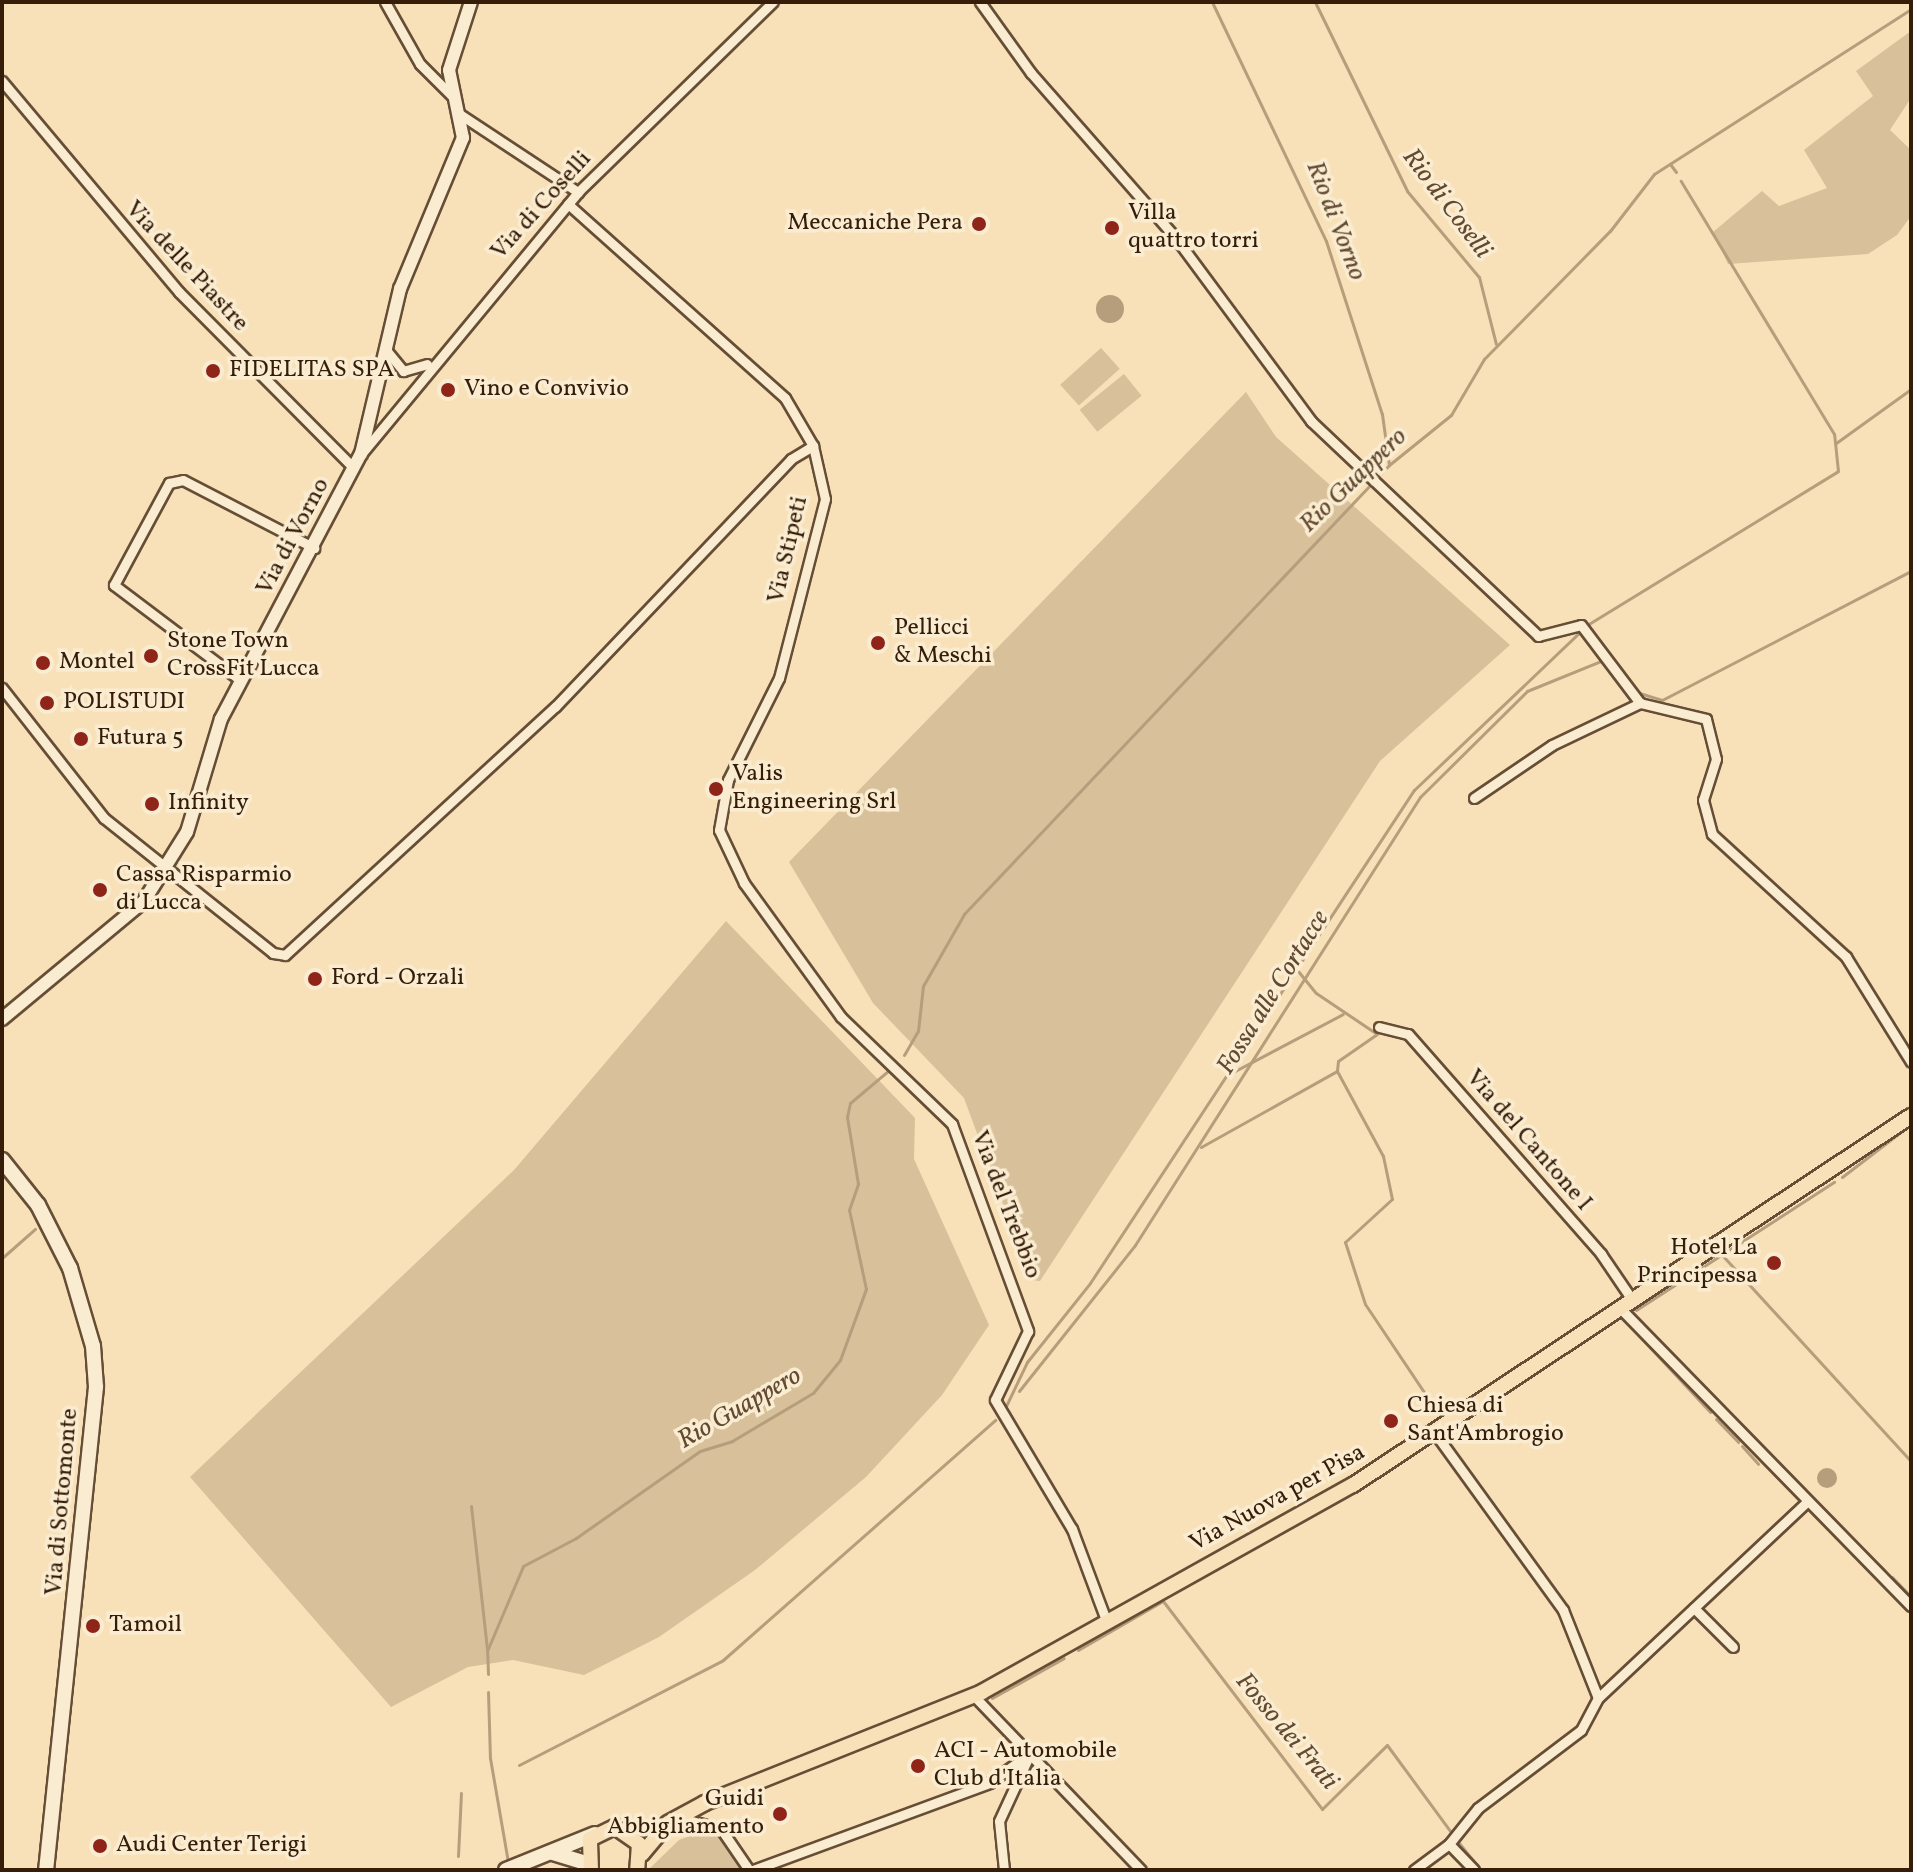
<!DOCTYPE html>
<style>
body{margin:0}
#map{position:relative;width:1913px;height:1872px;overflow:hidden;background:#f8e1b8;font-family:Vollkorn,serif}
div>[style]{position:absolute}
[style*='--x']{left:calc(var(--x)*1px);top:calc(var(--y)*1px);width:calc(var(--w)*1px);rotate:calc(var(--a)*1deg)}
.green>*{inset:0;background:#d7c09a;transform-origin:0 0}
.water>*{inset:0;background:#b69e7d}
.round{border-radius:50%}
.stream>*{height:3px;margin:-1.5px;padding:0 1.5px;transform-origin:1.5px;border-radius:1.5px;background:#b69e7d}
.roads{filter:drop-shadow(2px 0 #664e36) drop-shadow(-2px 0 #664e36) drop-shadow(0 2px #664e36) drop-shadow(0 -2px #664e36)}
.minor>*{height:9px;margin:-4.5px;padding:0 4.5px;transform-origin:4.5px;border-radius:4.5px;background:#faecd1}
.tertiary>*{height:12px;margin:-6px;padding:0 6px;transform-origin:6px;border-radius:6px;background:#faecd1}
.secondary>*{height:14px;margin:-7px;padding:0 7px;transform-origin:7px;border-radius:7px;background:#faecd1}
.primary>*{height:14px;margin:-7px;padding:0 7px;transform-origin:7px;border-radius:7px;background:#f8e1b8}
.dots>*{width:22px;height:22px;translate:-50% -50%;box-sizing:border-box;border:4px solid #faecd1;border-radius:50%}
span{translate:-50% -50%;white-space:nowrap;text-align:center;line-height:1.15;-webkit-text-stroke:7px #faecd1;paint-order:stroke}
.street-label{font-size:24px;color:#351d0a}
.poi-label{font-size:24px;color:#351d0a}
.left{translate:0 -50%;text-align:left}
.right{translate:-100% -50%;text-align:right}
.water-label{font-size:26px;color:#624a32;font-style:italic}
.frame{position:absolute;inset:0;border:4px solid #351d0a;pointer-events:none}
</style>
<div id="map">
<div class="green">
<div style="clip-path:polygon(1911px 31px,1911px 98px,1890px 130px,1911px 150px,1911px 216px,1897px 235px,1868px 254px,1728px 264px,1713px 232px,1762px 191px,1779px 206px,1827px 188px,1804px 150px,1873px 96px,1856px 71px)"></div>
<div style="left:1101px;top:348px;width:28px;height:55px;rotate:48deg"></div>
<div style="left:1124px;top:374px;width:28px;height:57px;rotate:51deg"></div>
<div style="clip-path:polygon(1246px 392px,1276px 437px,1510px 645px,1380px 761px,1040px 1281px,1031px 1280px,964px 1098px,873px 1003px,789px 862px)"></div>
<div style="clip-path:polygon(726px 921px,915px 1118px,914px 1159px,989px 1325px,942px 1395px,866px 1477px,755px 1570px,659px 1637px,584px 1675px,513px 1660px,468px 1667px,391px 1707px,190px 1477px,514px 1170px)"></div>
<div style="clip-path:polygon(706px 1830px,730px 1843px,743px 1870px,648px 1870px,679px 1840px)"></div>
</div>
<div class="water">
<div class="round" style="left:1096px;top:295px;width:28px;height:28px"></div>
<div class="round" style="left:1817px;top:1468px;width:20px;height:20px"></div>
</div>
<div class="stream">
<div style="--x:1212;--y:2;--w:265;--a:64.5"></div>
<div style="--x:1326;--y:241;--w:182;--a:72.1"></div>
<div style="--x:1382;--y:414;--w:51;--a:82.2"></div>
<div style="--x:1315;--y:2;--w:210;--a:64"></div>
<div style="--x:1407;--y:191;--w:112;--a:50.1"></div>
<div style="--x:1479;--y:277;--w:69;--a:75.8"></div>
<div style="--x:1670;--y:164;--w:10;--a:53"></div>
<div style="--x:1836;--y:443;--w:92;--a:-35.8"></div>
<div style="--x:1587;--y:625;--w:48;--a:54.3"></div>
<div style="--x:1636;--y:692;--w:27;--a:17"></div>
<div style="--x:1662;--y:700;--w:280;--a:-27.4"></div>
<div style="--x:1298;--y:971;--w:28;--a:51"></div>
<div style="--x:1316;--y:993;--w:73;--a:33.9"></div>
<div style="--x:1377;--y:1034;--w:47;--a:145.3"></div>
<div style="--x:1338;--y:1061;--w:10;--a:96"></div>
<div style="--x:1337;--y:1071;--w:97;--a:61.6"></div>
<div style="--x:1383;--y:1156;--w:44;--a:78.2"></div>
<div style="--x:1392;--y:1199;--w:64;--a:137.5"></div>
<div style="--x:1345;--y:1242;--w:65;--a:72.1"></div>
<div style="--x:1365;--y:1304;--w:135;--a:56.2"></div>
<div style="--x:904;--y:1055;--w:28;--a:-60"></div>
<div style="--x:918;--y:1031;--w:45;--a:-83.7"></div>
<div style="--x:923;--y:986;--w:83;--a:-60.3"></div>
<div style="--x:964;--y:914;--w:618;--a:-46.57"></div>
<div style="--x:1389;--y:465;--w:80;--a:-38.9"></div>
<div style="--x:1451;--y:415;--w:65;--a:-59.5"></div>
<div style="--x:1484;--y:359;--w:180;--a:-45.5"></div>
<div style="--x:1610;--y:231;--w:72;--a:-52.3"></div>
<div style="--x:1654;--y:174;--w:305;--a:-32.7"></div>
<div style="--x:1233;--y:1072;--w:124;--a:-27.8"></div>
<div style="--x:1201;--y:1147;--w:156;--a:-29.2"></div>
<div style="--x:1842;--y:1177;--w:87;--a:-37.5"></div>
<div style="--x:1722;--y:1255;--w:280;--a:47.5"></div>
<div style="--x:2;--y:1258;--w:44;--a:-41.3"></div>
<div style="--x:1636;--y:1310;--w:236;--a:-32.9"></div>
<div style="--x:1629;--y:1325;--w:119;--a:47"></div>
<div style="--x:1019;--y:1391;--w:186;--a:-51.5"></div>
<div style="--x:1135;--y:1245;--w:531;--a:-57.54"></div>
<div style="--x:1420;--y:797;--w:151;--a:-44.7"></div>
<div style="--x:1527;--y:691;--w:80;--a:-22.1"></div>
<div style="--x:1006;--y:1406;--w:49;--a:-64.5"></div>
<div style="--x:1027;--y:1362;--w:101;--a:-51.4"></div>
<div style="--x:1090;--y:1283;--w:590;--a:-56.69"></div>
<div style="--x:1414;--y:790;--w:239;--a:-43.6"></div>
<div style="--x:1587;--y:625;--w:294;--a:-31.5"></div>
<div style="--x:1838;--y:471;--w:37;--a:-96"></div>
<div style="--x:1834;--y:434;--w:296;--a:-121.2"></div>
<div style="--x:1716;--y:1419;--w:32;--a:46"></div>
<div style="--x:1742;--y:1446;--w:24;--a:48"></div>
<div style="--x:471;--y:1506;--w:144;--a:83.6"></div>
<div style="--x:1828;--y:1515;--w:80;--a:44.5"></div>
<div style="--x:1892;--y:1577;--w:28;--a:46"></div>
<div style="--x:1078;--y:1650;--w:98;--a:-30"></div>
<div style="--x:1163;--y:1601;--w:262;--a:52.6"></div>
<div style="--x:1322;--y:1809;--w:91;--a:-44.6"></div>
<div style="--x:1387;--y:1745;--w:108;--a:53.7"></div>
<div style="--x:488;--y:1674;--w:23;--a:-92"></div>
<div style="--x:487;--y:1651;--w:92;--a:-67"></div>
<div style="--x:523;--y:1566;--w:60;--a:-27.8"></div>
<div style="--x:576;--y:1538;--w:151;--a:-35.1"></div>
<div style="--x:700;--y:1451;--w:34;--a:-17"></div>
<div style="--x:732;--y:1441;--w:94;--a:-30.7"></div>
<div style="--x:813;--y:1393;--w:43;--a:-50.7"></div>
<div style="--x:840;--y:1360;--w:76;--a:-69.9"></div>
<div style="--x:866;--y:1289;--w:81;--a:-102.1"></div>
<div style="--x:849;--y:1210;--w:28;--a:-71"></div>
<div style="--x:858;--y:1184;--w:68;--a:-99.3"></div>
<div style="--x:847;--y:1117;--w:14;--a:-78"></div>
<div style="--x:850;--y:1103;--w:51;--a:-40.2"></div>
<div style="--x:488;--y:1692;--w:66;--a:88.3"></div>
<div style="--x:490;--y:1758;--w:106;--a:80.2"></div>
<div style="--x:992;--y:1698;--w:82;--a:-29.1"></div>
<div style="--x:519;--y:1765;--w:229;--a:-27.2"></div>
<div style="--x:723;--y:1660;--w:363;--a:-41.4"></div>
<div style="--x:1459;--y:1843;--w:35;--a:51"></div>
<div style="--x:458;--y:1856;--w:63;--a:-87.3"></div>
<div style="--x:527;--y:1870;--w:5;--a:-22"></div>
</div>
<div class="roads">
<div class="minor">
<div style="--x:385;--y:2;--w:71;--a:60.6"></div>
<div style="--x:420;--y:64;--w:44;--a:45"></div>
<div style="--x:980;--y:2;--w:87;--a:54.3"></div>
<div style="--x:1031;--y:73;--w:218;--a:48.7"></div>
<div style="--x:1175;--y:237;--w:229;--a:53.5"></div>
<div style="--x:1311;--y:421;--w:313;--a:43.4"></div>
<div style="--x:1538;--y:636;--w:44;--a:-14.3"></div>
<div style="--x:1581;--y:625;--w:98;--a:52.9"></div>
<div style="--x:1640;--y:703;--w:68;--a:13.6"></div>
<div style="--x:1706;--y:719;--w:41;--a:76"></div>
<div style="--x:1716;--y:759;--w:43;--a:107.6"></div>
<div style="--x:1703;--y:800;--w:35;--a:75"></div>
<div style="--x:1712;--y:834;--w:182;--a:42.5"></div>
<div style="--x:1846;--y:957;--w:123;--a:58.2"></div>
<div style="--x:2;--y:81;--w:275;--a:50"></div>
<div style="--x:179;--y:292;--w:248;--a:45.2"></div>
<div style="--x:458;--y:113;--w:144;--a:33.4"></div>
<div style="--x:568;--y:204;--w:291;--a:41.8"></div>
<div style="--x:785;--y:398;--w:56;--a:59.7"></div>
<div style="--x:813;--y:446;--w:54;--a:77.2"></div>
<div style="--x:825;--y:499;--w:185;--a:104.4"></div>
<div style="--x:779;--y:678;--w:114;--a:116.6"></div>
<div style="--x:728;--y:780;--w:51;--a:100.2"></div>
<div style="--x:719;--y:830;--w:59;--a:64.7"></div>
<div style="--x:744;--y:883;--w:165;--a:54.1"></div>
<div style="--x:841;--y:1017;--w:154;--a:43.9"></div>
<div style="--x:952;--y:1124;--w:221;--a:69.8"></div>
<div style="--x:1028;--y:1331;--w:76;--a:115.6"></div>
<div style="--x:995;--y:1400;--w:150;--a:59.2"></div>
<div style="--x:1072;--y:1529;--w:97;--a:69.5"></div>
<div style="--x:387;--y:351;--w:26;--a:51"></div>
<div style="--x:403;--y:371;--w:25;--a:-16"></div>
<div style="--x:363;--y:452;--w:337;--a:-50.4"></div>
<div style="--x:578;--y:192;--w:272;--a:-44.3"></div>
<div style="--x:240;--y:680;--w:158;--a:-143"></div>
<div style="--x:114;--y:585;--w:116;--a:-61.7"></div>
<div style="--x:169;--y:483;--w:14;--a:-12"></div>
<div style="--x:183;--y:480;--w:148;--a:27.4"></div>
<div style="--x:2;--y:688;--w:165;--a:51.9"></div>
<div style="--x:104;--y:818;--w:216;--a:38.6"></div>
<div style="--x:273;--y:953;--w:12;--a:9"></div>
<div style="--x:285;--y:955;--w:367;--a:-42.6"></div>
<div style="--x:555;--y:707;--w:342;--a:-46.4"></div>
<div style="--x:791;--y:459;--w:26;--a:-31"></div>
<div style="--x:1474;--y:798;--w:94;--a:-34.2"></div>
<div style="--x:1552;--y:745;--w:98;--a:-25.5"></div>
<div style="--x:1379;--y:1027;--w:30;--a:14"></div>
<div style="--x:1408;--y:1034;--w:293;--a:48.7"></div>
<div style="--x:1601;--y:1254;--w:57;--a:55.8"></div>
<div style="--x:1621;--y:1309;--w:415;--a:45.7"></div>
<div style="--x:1694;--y:1608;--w:55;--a:45"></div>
<div style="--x:974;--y:1696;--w:241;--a:46.2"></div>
<div style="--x:1598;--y:1698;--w:287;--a:-43.2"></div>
<div style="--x:681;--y:1818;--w:41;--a:15.4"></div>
<div style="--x:721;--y:1829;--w:50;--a:55.7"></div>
<div style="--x:1449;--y:1844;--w:36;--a:46"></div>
<div style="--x:753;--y:1870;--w:252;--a:-20.2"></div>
<div style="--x:989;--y:1783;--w:53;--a:-35.8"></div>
<div style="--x:1004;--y:1870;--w:49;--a:-95.8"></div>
<div style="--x:999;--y:1821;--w:72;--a:-65.2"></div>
<div style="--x:1414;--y:1870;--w:44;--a:-36.6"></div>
<div style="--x:1449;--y:1844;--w:46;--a:-51.1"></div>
<div style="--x:1478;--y:1808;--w:129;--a:-37.1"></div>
<div style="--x:1581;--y:1730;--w:36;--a:-62"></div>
<div style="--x:1598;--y:1698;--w:95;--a:-111.7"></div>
<div style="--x:1563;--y:1610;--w:220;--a:-125.9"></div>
</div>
<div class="tertiary">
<div style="--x:2;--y:1019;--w:185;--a:-39.7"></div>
<div style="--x:144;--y:901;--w:81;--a:-58.1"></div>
<div style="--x:187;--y:832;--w:118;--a:-73.3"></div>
<div style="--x:221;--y:719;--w:300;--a:-62.2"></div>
<div style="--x:361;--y:454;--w:170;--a:-76.7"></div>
<div style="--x:400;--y:289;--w:164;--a:-67.4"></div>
<div style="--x:463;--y:138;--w:69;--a:-101.6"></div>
<div style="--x:449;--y:70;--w:71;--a:-72.1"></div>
</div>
<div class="secondary">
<div style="--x:2;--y:1160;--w:58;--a:51.3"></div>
<div style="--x:38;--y:1205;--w:71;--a:63.1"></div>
<div style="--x:70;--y:1268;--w:81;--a:73.6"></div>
<div style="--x:93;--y:1346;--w:41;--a:85.8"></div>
<div style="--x:96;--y:1387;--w:486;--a:95.9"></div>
<div style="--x:553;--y:1853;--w:37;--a:17"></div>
<div style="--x:506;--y:1870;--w:96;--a:-22"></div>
</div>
<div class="primary">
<div style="--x:642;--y:1854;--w:40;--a:-50"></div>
<div style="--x:668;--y:1823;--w:42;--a:-28.4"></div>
<div style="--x:705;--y:1803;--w:298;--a:-21.8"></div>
<div style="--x:982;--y:1692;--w:425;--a:-29.2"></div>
<div style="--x:1353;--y:1485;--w:669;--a:-33.48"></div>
<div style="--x:591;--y:1870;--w:31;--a:-92"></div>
<div style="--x:590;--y:1839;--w:28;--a:-26"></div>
<div style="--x:615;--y:1827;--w:29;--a:35"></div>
<div style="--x:639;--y:1844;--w:26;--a:94"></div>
</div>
</div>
<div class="dots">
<div style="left:979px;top:224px;background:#8f2418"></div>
<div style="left:1112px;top:228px;background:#8f2418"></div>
<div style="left:213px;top:371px;background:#8f2418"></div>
<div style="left:448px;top:390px;background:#8f2418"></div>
<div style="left:878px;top:643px;background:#8f2418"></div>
<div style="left:151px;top:656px;background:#8f2418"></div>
<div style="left:43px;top:663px;background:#8f2418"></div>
<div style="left:47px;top:703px;background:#8f2418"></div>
<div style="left:81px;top:739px;background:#8f2418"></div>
<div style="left:716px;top:789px;background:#8f2418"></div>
<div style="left:152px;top:804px;background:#8f2418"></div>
<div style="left:100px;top:890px;background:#8f2418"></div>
<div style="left:315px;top:979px;background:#8f2418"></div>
<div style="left:1774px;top:1263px;background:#8f2418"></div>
<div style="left:1391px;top:1421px;background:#8f2418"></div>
<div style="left:93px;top:1626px;background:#8f2418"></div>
<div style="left:918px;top:1766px;background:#8f2418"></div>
<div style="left:780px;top:1814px;background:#8f2418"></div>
<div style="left:100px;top:1846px;background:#8f2418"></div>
</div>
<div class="street-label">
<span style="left:542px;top:206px;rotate:-48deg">Via di Coselli</span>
<span style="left:186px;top:267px;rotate:47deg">Via delle Piastre</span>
<span style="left:294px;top:537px;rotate:-62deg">Via di Vorno</span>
<span style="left:789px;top:550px;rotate:-77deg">Via Stipeti</span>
<span style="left:1528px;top:1141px;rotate:49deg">Via del Cantone I</span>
<span style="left:1005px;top:1205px;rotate:69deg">Via del Trebbio</span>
<span style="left:1278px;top:1499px;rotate:-29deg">Via Nuova per Pisa</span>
<span style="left:63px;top:1502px;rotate:-85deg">Via di Sottomonte</span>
</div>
<div class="poi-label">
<span class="left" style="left:1128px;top:228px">Villa<br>quattro torri</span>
<span class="right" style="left:963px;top:224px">Meccaniche Pera</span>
<span class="left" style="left:229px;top:371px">FIDELITAS SPA</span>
<span class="left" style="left:464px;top:390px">Vino e Convivio</span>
<span class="left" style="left:894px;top:643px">Pellicci<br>&amp; Meschi</span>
<span class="left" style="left:167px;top:656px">Stone Town<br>CrossFit Lucca</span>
<span class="left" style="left:59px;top:663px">Montel</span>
<span class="left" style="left:63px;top:703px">POLISTUDI</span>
<span class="left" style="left:97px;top:739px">Futura 5</span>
<span class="left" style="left:732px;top:789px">Valis<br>Engineering Srl</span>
<span class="left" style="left:168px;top:804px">Infinity</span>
<span class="left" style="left:116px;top:890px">Cassa Risparmio<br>di Lucca</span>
<span class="left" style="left:331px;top:979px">Ford - Orzali</span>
<span class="right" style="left:1758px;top:1263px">Hotel La<br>Principessa</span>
<span class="left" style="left:1407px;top:1421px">Chiesa di<br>Sant'Ambrogio</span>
<span class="left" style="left:109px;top:1626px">Tamoil</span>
<span class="left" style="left:934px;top:1766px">ACI - Automobile<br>Club d'Italia</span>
<span class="right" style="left:764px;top:1814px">Guidi<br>Abbigliamento</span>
<span class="left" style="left:116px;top:1846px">Audi Center Terigi</span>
</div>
<div class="water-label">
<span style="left:1446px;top:204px;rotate:53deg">Rio di Coselli</span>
<span style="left:1335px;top:221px;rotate:69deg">Rio di Vorno</span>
<span style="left:1354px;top:481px;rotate:-44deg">Rio Guappero</span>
<span style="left:1274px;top:993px;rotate:-58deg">Fossa alle Cortacce</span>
<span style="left:740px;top:1409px;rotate:-30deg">Rio Guappero</span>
<span style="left:1286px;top:1732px;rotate:50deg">Fosso dei Frati</span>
</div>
<div class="frame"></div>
</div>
